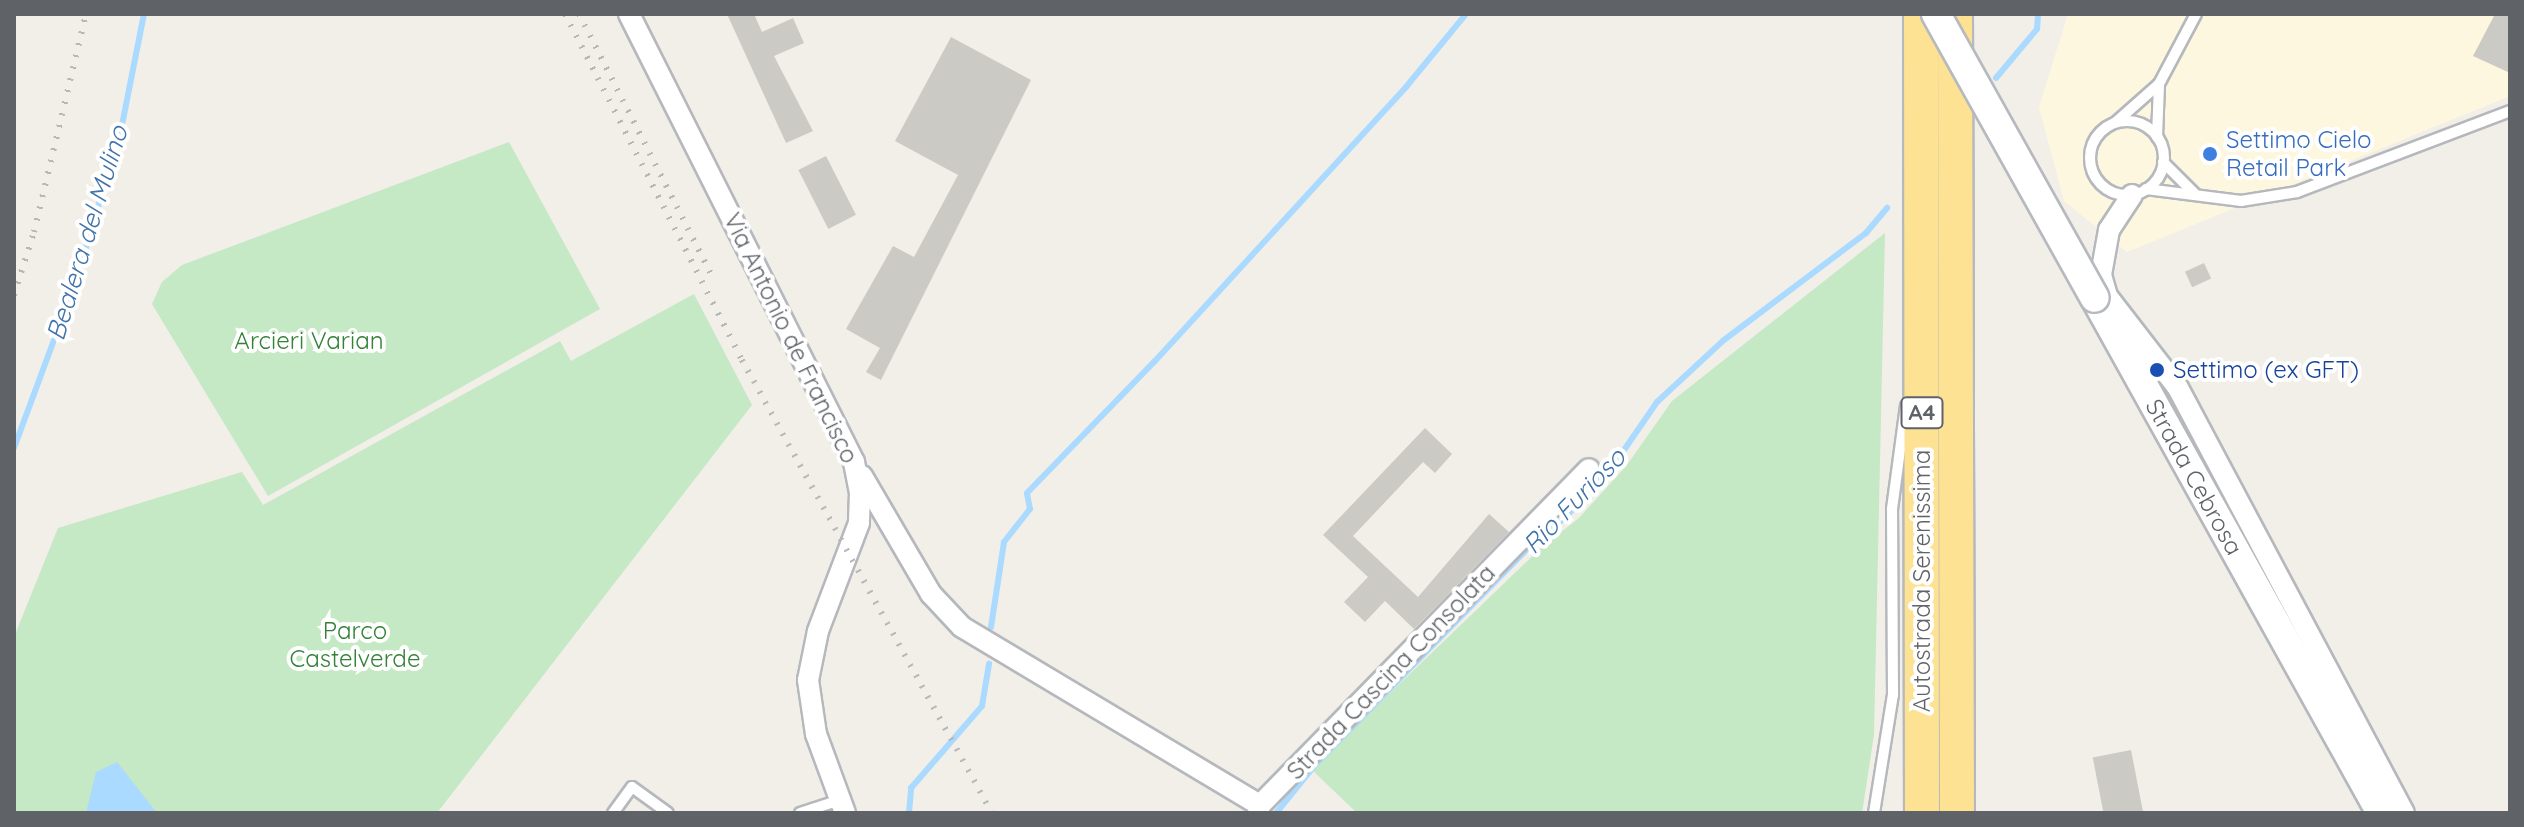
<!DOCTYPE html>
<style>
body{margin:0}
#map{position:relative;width:2524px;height:827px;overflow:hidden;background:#f1efe8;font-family:Quicksand,sans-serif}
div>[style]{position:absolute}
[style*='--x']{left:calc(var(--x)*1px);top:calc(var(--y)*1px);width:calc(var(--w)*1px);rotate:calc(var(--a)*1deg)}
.commercial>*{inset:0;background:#fef7e0}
.green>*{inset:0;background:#c5e8c5}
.water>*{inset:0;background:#aadaff}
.stream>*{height:6px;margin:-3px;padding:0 3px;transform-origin:3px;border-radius:3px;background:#aadaff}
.building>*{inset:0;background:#cccac5;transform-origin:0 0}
.roads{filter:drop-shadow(2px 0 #b5b8bc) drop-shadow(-2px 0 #b5b8bc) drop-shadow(0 2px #b5b8bc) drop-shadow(0 -2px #b5b8bc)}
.lane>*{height:10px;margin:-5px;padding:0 5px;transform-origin:5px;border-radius:5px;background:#fff}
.lane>.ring{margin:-5px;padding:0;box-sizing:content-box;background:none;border:10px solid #fff;border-radius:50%}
.street>*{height:20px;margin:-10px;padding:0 10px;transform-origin:10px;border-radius:10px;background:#fff}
.secondary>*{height:28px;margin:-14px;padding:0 14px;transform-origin:14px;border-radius:14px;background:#fff}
.highway>*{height:34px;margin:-17px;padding:0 17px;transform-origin:17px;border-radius:17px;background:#fde293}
.rail>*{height:6px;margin-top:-3px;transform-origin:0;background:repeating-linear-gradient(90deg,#b6b7b8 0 2px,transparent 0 12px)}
.bridges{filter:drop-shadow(2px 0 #b6babf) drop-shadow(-2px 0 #b6babf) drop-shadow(0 2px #b6babf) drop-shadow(0 -2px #b6babf)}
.secondary-bridge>*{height:28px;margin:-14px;padding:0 14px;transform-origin:14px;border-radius:14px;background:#fff}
.dots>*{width:22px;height:22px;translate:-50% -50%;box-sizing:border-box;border:4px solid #fff;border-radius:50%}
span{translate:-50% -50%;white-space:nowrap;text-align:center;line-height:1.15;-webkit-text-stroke:8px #fff;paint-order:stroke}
.shield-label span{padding:2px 6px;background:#fff;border:2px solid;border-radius:6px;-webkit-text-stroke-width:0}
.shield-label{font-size:22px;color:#5f6368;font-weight:700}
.shop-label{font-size:24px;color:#366cbe}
.left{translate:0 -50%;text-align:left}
.street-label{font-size:24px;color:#5f6368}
.park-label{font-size:24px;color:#348238}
.transit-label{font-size:24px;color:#164399}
.water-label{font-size:26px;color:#4174aa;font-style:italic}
.frame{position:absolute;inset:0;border:16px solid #5f6368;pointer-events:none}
</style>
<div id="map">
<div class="commercial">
<div style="clip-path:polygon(2068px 14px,2510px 14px,2510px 96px,2127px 252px,2064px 201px,2039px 107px)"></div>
</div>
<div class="green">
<div style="clip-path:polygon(509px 142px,600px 309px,268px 496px,152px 304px,162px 282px,182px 265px)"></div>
<div style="clip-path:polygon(1885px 233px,1874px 735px,1862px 813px,1357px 813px,1311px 769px,1543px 546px,1579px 518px,1627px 465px,1672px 401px)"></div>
<div style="clip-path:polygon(694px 294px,752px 405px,437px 813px,14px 813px,14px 637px,58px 528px,242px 472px,263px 505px,560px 341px,571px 361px)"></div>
</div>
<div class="water">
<div style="clip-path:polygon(117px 762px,157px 813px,86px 813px,96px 772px)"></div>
</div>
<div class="stream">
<div style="--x:1996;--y:78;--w:64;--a:-50.1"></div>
<div style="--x:2037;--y:29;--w:15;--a:-86"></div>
<div style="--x:14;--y:448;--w:181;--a:-69.7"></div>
<div style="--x:77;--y:278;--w:159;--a:-73.6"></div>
<div style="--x:122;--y:125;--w:113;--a:-78.8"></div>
<div style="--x:991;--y:627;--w:86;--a:-81.3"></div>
<div style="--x:1004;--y:542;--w:42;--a:-51.8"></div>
<div style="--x:1030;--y:509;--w:16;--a:-101"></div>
<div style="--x:1027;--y:493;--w:184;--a:-45.9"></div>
<div style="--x:1155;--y:361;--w:372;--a:-47.5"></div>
<div style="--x:1406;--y:87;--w:94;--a:-50.6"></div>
<div style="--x:909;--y:813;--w:25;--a:-85"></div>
<div style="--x:911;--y:788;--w:108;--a:-49.1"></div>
<div style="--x:982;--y:706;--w:43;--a:-80.5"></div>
<div style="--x:1276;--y:813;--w:63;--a:-50.8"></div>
<div style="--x:1316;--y:764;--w:318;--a:-45.5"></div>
<div style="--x:1539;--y:537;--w:32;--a:-36"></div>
<div style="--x:1565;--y:518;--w:86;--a:-48.8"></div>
<div style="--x:1622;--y:453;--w:62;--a:-55.5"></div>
<div style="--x:1657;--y:402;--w:91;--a:-42.8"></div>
<div style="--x:1724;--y:340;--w:178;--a:-37"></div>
<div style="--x:1866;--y:233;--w:33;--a:-50"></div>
</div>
<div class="building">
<div style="clip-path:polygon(727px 14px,754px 14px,762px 32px,793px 18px,804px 43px,774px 56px,813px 131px,786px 143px)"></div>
<div style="clip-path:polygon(2495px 14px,2510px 14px,2510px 73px,2473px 56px)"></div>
<div style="clip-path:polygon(951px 37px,1031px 80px,881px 380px,866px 372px,880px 348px,846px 329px,893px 246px,914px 257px,958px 175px,895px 141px)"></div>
<div style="left:826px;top:156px;width:66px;height:31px;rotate:63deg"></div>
<div style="left:2204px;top:263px;width:17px;height:21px;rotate:65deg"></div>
<div style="clip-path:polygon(1425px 428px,1452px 454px,1435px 473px,1423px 462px,1353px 536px,1418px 597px,1489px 514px,1509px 532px,1414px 629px,1385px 601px,1365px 622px,1344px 602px,1368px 577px,1323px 535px)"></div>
<div style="left:2131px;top:750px;width:64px;height:39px;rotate:79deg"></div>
</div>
<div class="roads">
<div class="lane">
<div class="ring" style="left:2090px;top:121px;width:64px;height:64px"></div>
<div style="--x:2116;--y:122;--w:57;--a:-41.5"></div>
<div style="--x:2159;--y:84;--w:79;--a:-62.1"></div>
<div style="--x:2157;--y:137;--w:53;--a:-87.8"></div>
<div style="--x:2163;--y:162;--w:44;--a:45"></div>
<div style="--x:2146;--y:189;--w:96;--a:7.2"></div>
<div style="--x:2241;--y:201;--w:57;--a:-9.1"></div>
<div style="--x:2297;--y:192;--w:228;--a:-20.8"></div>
<div style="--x:613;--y:813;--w:32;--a:-54"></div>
<div style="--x:632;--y:787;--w:44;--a:35.8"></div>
<div style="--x:800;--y:813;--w:42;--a:-18"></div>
<div style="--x:1874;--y:813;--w:120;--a:-80.9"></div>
<div style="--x:1893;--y:695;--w:186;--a:-90.3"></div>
<div style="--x:1892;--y:509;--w:104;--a:-82.3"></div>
</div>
<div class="street">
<div style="--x:629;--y:14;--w:501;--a:63.33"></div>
<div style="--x:854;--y:462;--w:31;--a:79"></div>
<div style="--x:860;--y:492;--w:31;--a:92"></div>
<div style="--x:859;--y:523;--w:116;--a:110.8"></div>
<div style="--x:818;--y:631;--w:50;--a:101.5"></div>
<div style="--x:808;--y:680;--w:55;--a:81.6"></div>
<div style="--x:816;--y:734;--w:84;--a:69.8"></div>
<div style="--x:2132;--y:195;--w:42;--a:123.3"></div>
<div style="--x:2109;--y:230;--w:46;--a:100.1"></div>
<div style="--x:2101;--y:275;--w:22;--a:74"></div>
<div style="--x:2107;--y:296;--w:116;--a:52.3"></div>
<div style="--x:2178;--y:388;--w:481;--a:62"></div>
<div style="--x:862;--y:476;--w:137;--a:59.7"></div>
<div style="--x:931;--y:594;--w:45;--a:46.8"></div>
<div style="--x:962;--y:627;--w:347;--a:30.9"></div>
<div style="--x:1258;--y:813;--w:8;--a:-76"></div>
<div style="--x:1260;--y:805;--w:470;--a:-45.6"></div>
</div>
<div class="secondary">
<div style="--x:2095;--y:298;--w:589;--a:60.95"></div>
</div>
<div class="highway">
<div style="--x:1921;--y:14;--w:799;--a:89.93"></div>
<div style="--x:1955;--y:14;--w:799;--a:89.86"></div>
</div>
</div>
<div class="rail">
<div style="--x:565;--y:14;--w:389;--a:62.9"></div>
<div style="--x:742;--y:360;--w:517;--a:61.11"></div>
<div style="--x:579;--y:14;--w:296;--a:63.1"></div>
<div style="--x:14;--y:295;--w:66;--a:-72.4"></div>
<div style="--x:34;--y:232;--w:224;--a:-76.6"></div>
</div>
<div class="bridges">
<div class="secondary-bridge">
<div style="--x:1936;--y:14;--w:325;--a:60.8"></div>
</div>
</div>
<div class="dots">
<div style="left:2210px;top:154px;background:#3f7fe0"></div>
<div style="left:2157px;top:370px;background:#1a4fb4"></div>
</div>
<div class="shield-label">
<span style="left:1922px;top:413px">A4</span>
</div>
<div class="shop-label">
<span class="left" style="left:2226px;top:154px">Settimo Cielo<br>Retail Park</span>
</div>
<div class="street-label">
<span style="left:791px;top:338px;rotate:64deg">Via Antonio de Francisco</span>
<span style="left:2194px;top:477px;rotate:61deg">Strada Cebrosa</span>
<span style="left:1922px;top:581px;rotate:-90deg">Autostrada Serenissima</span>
<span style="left:1391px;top:672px;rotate:-46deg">Strada Cascina Consolata</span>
</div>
<div class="park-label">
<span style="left:309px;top:341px">Arcieri Varian</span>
<span style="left:355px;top:645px">Parco<br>Castelverde</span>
</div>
<div class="transit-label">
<span class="left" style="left:2173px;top:370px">Settimo (ex GFT)</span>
</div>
<div class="water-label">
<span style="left:87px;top:233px;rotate:-73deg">Bealera del Mulino</span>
<span style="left:1574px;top:501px;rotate:-46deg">Rio Furioso</span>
</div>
<div class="frame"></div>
</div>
